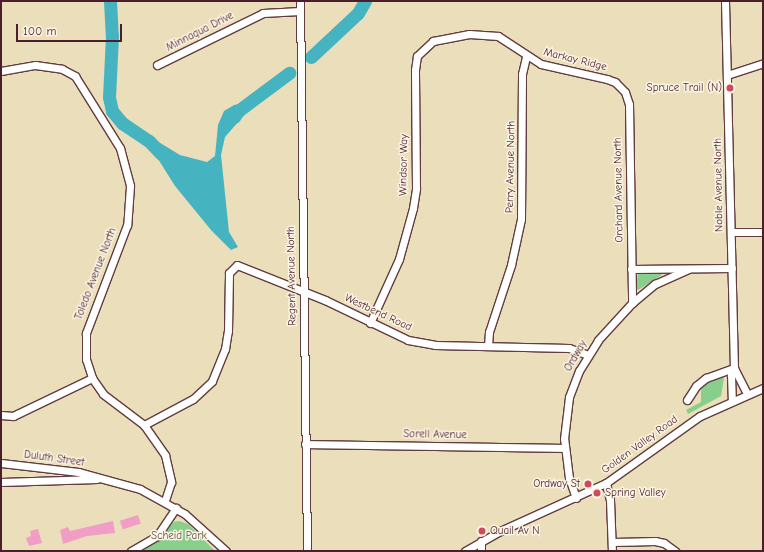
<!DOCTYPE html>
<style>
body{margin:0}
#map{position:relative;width:764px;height:552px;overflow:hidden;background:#ebdeba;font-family:"Comic Neue",sans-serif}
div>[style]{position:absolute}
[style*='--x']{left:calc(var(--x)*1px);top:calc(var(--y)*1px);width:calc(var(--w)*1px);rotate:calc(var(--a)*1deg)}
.green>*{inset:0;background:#87cf8a}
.water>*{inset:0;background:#46b4c0}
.river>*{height:13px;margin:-6.5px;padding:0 6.5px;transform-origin:6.5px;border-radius:6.5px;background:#46b4c0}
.building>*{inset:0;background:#f09ec5;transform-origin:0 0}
.roads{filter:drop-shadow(1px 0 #623c40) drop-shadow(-1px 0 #623c40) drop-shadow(0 1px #623c40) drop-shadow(0 -1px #623c40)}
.minor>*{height:7px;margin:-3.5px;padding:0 3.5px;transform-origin:3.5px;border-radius:3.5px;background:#fff}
.dots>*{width:11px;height:11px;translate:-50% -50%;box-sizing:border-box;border:2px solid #fcf5e5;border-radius:50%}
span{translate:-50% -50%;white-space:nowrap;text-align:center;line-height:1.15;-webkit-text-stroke:3px #fcf5e5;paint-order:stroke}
.street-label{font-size:11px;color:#4a1f2b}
.poi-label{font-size:11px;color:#4a1f2b}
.right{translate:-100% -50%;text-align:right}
.left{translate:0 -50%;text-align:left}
.park-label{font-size:11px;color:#5c5448}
.frame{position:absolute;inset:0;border:2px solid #4a1f2b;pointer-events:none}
.scale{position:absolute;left:16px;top:24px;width:106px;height:18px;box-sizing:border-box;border:2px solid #4a1f2b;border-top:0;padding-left:5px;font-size:12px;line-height:14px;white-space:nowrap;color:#4a1f2b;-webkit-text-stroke:3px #fcf5e5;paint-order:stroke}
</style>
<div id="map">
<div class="green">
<div style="clip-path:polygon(638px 274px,660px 273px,662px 275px,638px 290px,636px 288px)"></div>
<div style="clip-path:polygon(721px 376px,724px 378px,721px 396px,688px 414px,686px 410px,701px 402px,701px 387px)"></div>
<div style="clip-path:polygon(179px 521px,188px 524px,215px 551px,141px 551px,155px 542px,174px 522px)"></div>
</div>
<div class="water">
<div style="clip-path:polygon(245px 103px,246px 113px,225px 137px,221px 155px,229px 232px,238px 247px,231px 250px,211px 230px,175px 186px,148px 143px,152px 138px,180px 155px,207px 162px,215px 156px,218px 125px,224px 111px,234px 105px)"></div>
</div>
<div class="river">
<div style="--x:110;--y:1;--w:35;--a:87"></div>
<div style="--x:112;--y:36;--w:61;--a:92.8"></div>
<div style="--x:109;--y:97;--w:14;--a:78"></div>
<div style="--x:112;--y:111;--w:16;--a:50"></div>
<div style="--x:122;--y:123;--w:32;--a:34"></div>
<div style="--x:149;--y:141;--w:18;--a:47"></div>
<div style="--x:311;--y:57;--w:64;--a:-43.1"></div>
<div style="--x:358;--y:13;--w:14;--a:-60"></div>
<div style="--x:234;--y:117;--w:7;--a:-56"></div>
<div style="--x:238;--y:111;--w:64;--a:-36.7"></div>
</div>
<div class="building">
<div style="left:138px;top:515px;width:9px;height:19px;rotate:72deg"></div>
<div style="clip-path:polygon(113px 521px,115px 533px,87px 536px,63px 544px,60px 530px,68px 527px,70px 531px)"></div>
<div style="clip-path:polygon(38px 529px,42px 543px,29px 546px,26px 538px,31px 536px,30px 531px)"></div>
</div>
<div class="roads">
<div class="minor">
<div style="--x:300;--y:1;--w:550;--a:89.27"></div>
<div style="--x:725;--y:1;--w:367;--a:88.6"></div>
<div style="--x:734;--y:368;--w:8;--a:113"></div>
<div style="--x:731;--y:375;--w:25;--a:88"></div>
<div style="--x:157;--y:65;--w:118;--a:-26.1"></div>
<div style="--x:263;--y:13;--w:37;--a:-3"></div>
<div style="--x:1;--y:71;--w:35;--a:-10"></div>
<div style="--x:35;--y:65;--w:27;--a:8"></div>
<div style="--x:62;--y:69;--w:15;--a:28"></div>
<div style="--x:75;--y:76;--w:85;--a:58"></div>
<div style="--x:120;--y:148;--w:39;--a:75"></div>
<div style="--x:130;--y:186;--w:39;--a:94"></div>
<div style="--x:127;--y:225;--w:116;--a:110.8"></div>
<div style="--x:86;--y:333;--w:26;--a:90"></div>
<div style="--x:86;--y:359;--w:20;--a:72"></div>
<div style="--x:92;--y:378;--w:19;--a:55"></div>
<div style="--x:103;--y:394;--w:51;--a:37.1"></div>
<div style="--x:144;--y:425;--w:37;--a:55"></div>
<div style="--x:165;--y:455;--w:28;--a:77"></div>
<div style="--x:171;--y:482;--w:20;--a:108"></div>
<div style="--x:727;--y:75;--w:38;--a:-18"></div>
<div style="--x:731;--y:232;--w:32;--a:0"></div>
<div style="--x:631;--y:269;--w:101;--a:-0.6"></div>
<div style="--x:370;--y:323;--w:70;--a:-65.6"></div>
<div style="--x:399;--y:259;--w:53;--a:-74.6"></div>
<div style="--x:413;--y:208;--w:20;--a:-81"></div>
<div style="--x:416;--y:188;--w:118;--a:-90.5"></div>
<div style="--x:415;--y:70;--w:14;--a:-82"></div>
<div style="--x:417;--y:56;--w:22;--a:-43"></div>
<div style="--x:433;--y:41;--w:37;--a:-11"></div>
<div style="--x:469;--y:34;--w:29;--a:4"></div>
<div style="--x:498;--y:36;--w:51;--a:33.1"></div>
<div style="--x:541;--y:64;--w:68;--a:12.8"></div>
<div style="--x:607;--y:79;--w:9;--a:21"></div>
<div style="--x:615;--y:82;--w:14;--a:45"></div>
<div style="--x:625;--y:92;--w:13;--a:72"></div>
<div style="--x:629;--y:104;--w:199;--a:89.1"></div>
<div style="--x:488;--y:346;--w:14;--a:-86"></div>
<div style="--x:489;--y:332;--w:71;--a:-71.8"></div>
<div style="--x:511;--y:265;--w:47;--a:-77.7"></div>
<div style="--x:521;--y:219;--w:145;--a:-89.6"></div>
<div style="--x:522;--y:74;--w:18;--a:-77"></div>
<div style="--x:734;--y:368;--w:29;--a:63"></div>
<div style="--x:687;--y:400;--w:17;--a:-57"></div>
<div style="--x:696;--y:386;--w:13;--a:-39"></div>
<div style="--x:706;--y:378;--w:30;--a:-20"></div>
<div style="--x:1;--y:415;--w:12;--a:5"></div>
<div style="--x:13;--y:416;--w:88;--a:-25.7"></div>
<div style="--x:144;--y:425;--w:55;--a:-28"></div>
<div style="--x:193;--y:399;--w:26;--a:-43"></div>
<div style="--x:212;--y:381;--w:35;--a:-68"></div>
<div style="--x:225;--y:349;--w:18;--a:-81"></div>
<div style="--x:228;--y:331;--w:58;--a:-89"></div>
<div style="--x:229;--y:273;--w:11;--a:-45"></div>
<div style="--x:237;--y:265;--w:95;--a:21.7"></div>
<div style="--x:325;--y:300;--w:92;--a:25.7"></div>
<div style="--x:408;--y:340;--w:27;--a:10"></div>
<div style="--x:435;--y:345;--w:134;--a:1.3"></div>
<div style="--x:569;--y:348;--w:20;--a:20"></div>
<div style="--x:305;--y:444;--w:259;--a:0.9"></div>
<div style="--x:1;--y:463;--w:78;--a:6.7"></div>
<div style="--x:78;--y:472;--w:64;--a:15.3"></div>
<div style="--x:140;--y:489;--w:51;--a:29.1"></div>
<div style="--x:185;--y:514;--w:55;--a:42.1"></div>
<div style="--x:1;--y:482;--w:96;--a:-1.8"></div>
<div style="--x:606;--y:483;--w:17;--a:77"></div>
<div style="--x:610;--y:500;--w:51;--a:87.8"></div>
<div style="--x:576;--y:498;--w:21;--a:-109"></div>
<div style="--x:569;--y:478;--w:39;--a:-97"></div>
<div style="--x:564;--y:439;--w:42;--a:-83.2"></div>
<div style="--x:569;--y:397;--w:28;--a:-69"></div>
<div style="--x:579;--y:371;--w:36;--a:-58"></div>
<div style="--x:598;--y:340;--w:50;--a:-47.4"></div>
<div style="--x:632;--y:303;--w:30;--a:-40"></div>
<div style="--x:655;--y:284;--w:36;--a:-24"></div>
<div style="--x:481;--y:541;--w:10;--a:90"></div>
<div style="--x:612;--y:542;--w:43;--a:-1.3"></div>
<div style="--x:655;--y:541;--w:9;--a:13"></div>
<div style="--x:664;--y:543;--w:14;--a:36"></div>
<div style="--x:131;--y:551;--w:30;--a:-30"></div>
<div style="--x:157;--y:536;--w:34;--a:-56"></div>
<div style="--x:465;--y:551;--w:40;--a:-29.7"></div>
<div style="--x:500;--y:531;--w:116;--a:-24.4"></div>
<div style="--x:606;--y:483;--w:115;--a:-35.5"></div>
<div style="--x:700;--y:416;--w:69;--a:-24"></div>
</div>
</div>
<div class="dots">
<div style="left:730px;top:88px;background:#d1495b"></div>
<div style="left:588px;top:484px;background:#d1495b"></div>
<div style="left:597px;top:493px;background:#d1495b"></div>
<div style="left:482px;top:531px;background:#d1495b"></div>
</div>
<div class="street-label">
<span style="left:200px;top:32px;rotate:-27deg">Minnaqua Drive</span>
<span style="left:575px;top:60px;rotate:14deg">Markay Ridge</span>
<span style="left:404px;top:165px;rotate:-89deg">Windsor Way</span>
<span style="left:511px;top:167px;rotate:-89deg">Perry Avenue North</span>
<span style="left:719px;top:185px;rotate:-91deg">Noble Avenue North</span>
<span style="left:619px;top:190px;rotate:-91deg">Orchard Avenue North</span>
<span style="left:96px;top:274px;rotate:-69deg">Toledo Avenue North</span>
<span style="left:292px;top:276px;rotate:-91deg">Regent Avenue North</span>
<span style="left:378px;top:313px;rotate:25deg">Westbend Road</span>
<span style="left:576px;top:356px;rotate:-60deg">Ordway</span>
<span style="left:435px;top:435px;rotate:1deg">Sorell Avenue</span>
<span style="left:640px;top:445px;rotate:-36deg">Golden Valley Road</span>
<span style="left:54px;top:459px;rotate:8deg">Duluth Street</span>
</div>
<div class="poi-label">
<span class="right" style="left:722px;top:88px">Spruce Trail (N)</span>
<span class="right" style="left:580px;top:484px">Ordway St</span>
<span class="left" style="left:605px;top:493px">Spring Valley</span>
<span class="left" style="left:490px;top:531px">Quail Av N</span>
</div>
<div class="park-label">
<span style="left:179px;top:536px">Scheid Park</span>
</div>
<div class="frame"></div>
<div class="scale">100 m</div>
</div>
